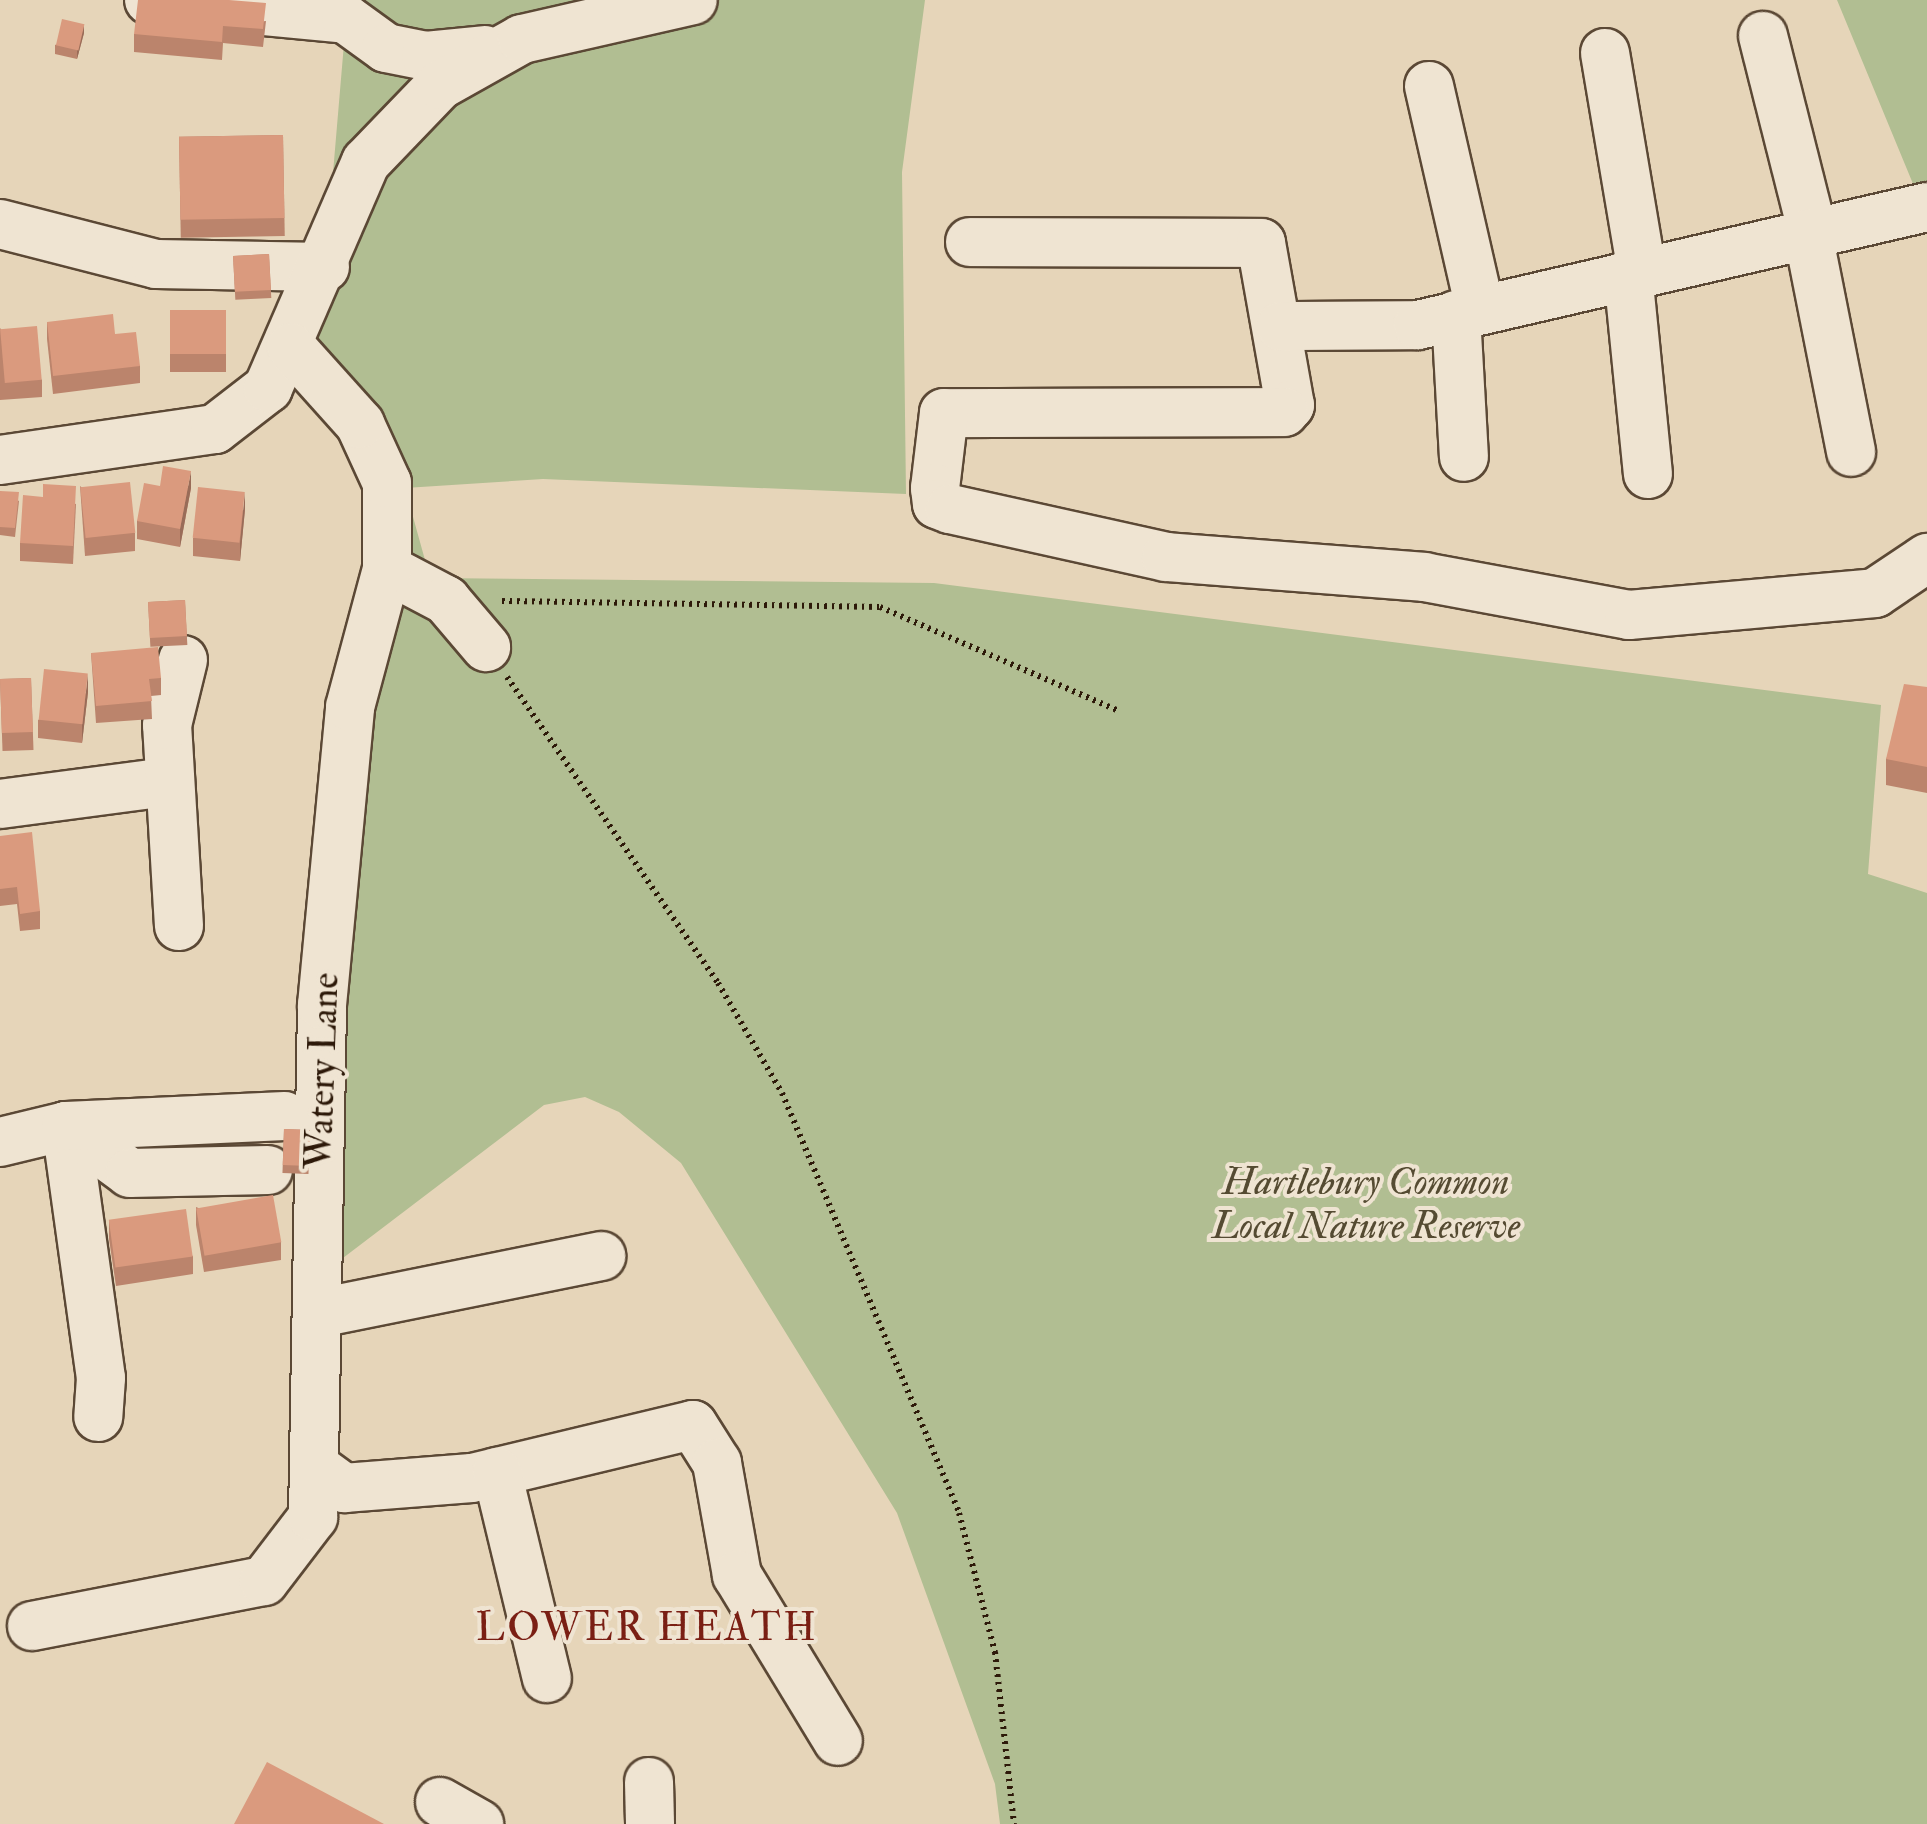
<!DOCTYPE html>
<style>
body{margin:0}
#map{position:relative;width:1927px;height:1824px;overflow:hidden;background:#e6d5b9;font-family:"IM FELL Double Pica",serif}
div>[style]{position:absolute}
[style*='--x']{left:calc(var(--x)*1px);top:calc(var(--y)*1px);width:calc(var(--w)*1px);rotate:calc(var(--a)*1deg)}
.green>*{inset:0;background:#b1be92}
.path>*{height:6px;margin-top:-3px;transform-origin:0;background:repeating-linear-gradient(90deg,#2d1909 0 2.5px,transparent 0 7.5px)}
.roads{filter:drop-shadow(2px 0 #5b4835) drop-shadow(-2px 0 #5b4835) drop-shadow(0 2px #5b4835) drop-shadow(0 -2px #5b4835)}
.minor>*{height:48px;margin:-24px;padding:0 24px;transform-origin:24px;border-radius:24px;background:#efe4d2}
.wall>*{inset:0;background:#bb846c;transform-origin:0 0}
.shaded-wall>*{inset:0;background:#996c58}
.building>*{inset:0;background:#da9a7e;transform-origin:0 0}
span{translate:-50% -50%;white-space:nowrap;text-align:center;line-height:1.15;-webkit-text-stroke:8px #efe4d2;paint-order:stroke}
.street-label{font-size:38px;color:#2d1909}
.park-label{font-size:38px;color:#554b32;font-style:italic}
.neighbourhood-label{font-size:40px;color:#7a1f14;letter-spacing:2.5px}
</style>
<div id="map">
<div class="green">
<div style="clip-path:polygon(149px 0,925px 0,902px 172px,906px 494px,543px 479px,405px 488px,430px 578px,934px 583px,1881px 705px,1868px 874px,1927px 893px,1927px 1824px,1000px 1824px,995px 1784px,897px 1513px,681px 1163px,619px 1112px,585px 1097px,544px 1105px,318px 1277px,387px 483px,291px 347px,325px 267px,346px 20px)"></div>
<div style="clip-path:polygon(1837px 0,1927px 0,1927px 225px,1923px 208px)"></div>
</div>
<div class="path">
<div style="--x:502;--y:601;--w:378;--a:0.9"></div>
<div style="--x:880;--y:607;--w:258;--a:23.5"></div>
<div style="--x:507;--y:677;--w:372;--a:55.4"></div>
<div style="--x:718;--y:983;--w:127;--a:59.8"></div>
<div style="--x:782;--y:1093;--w:456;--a:67.1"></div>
<div style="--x:959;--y:1513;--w:144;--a:75.5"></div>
<div style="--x:995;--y:1652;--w:173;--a:83.7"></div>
</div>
<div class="roads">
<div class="minor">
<div style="--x:149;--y:0;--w:198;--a:5.5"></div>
<div style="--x:346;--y:19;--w:49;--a:35.9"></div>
<div style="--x:386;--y:48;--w:41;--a:11.3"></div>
<div style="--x:426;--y:56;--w:59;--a:-5.8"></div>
<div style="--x:1763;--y:36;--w:203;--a:75.8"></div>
<div style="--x:1605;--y:53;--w:221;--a:80.4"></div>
<div style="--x:1429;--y:86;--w:229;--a:77.1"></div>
<div style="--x:0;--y:224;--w:161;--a:14.4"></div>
<div style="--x:156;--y:264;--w:169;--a:1"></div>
<div style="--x:1808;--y:234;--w:222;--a:78.8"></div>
<div style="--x:970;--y:242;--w:291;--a:0.2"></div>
<div style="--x:1261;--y:243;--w:165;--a:79.9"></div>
<div style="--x:1290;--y:405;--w:9;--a:131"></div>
<div style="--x:1284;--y:412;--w:340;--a:179.8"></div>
<div style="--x:944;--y:413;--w:76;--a:96.8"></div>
<div style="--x:935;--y:488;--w:16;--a:83"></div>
<div style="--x:937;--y:504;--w:14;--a:21"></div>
<div style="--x:950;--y:509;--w:221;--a:12.5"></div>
<div style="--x:1166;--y:557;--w:259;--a:4.4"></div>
<div style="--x:1424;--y:577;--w:208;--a:10.5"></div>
<div style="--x:1629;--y:615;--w:247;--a:-5.1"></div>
<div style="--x:1875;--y:593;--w:63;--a:-33.9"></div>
<div style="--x:1628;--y:274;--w:201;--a:84.3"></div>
<div style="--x:1456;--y:315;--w:142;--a:86.8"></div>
<div style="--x:1281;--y:326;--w:137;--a:-0.4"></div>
<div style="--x:1418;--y:325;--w:522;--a:-13.05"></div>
<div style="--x:0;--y:460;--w:217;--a:-8.2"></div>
<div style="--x:215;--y:429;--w:67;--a:-37.7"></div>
<div style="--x:268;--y:388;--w:246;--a:-66.6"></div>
<div style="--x:366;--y:162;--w:107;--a:-46.1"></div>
<div style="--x:440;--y:85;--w:94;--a:-29.3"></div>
<div style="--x:522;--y:39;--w:175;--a:-12.8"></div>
<div style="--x:387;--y:569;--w:67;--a:27.7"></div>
<div style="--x:446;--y:600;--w:62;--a:49.6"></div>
<div style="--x:0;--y:804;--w:167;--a:-7.5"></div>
<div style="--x:179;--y:926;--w:201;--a:-93.4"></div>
<div style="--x:167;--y:725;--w:67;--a:-76.2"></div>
<div style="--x:66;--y:1126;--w:254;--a:82.1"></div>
<div style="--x:101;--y:1378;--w:39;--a:94"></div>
<div style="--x:66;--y:1126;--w:79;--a:36.3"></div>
<div style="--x:130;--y:1173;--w:138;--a:-1.2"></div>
<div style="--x:0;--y:1142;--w:68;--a:-13.6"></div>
<div style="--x:66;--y:1126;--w:219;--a:-2.6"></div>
<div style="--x:319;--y:1313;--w:288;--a:-11.4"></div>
<div style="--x:319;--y:1470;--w:31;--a:36"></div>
<div style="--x:344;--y:1488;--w:128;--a:-4.5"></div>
<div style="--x:472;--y:1478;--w:227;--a:-13.5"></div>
<div style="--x:693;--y:1425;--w:45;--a:57.7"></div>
<div style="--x:717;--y:1463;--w:114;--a:79.9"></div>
<div style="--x:737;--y:1575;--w:194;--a:58.7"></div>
<div style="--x:497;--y:1472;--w:212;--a:76.4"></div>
<div style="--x:32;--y:1626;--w:236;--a:-11"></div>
<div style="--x:264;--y:1581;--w:81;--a:-52.6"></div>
<div style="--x:313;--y:1517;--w:512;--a:-88.99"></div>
<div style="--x:322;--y:1005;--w:299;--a:-84.6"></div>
<div style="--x:350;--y:707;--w:143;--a:-75"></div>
<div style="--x:387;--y:569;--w:86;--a:-90"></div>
<div style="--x:387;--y:483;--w:65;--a:-114.6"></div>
<div style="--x:360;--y:424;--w:103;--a:-131.9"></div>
<div style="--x:649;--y:1782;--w:42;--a:88.6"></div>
<div style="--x:440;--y:1802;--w:45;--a:29.4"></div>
</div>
</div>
<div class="wall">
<div style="clip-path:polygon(266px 21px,263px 47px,223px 43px,222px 60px,134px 52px,134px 34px)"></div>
<div style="clip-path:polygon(84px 33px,77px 59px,55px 54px,55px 45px)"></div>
<div style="left:283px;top:135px;width:101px;height:104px;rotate:89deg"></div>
<div style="left:269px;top:254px;width:44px;height:36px;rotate:87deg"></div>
<div style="left:170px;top:310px;width:56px;height:62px"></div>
<div style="clip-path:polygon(47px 322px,115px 334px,140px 366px,140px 383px,53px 394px,47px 339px)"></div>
<div style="clip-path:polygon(0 328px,42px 380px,42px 397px,0 400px)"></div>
<div style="clip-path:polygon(80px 486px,135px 533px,135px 551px,85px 556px)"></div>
<div style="clip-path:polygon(160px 486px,191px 488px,180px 547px,137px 539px,137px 521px)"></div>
<div style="clip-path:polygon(0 491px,19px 501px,15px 537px,0 535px)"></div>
<div style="clip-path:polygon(43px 497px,76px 504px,73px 564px,20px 561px,20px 543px)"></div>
<div style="clip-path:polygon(245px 509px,240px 561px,193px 556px,193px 538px)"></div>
<div style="left:185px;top:600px;width:45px;height:37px;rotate:87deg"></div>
<div style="clip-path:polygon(91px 653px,161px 678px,161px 695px,151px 696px,152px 719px,96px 723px)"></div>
<div style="left:31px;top:678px;width:72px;height:31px;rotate:88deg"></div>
<div style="clip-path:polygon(1927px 687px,1927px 793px,1886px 785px,1886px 759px)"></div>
<div style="clip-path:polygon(88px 692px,82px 743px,38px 738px,38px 720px)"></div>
<div style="clip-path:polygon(0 836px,40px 911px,40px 929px,20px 931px,17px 904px,0 906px)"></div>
<div style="left:284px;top:1129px;width:26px;height:44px;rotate:2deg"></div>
<div style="clip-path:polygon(196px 1207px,281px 1242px,281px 1260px,204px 1272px,196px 1225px)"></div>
<div style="clip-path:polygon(109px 1221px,193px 1256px,193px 1274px,116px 1286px,109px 1239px)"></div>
</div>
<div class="shaded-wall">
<div style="clip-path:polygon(84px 24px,84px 33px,77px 59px,77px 50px)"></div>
<div style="clip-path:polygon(191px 471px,191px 488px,180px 547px,180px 529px)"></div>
<div style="clip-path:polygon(245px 492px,245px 509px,240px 561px,240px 543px)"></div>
<div style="clip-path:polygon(88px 674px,88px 692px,82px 743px,82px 725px)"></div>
</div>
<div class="building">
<div style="clip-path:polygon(138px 0,229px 0,266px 3px,263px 29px,223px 26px,222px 42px,134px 34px)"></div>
<div style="left:62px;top:19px;width:23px;height:27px;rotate:13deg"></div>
<div style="left:283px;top:135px;width:83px;height:104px;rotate:89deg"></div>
<div style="left:269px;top:254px;width:36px;height:36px;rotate:87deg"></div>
<div style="left:170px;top:310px;width:56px;height:44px"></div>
<div style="clip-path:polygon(113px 314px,115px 334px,136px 332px,140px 366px,53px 376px,47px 322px)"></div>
<div style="left:37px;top:326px;width:54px;height:37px;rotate:85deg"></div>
<div style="clip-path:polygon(163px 466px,191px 471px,180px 529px,137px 521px,144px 483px,160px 486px)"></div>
<div style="left:130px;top:482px;width:51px;height:50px;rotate:84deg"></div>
<div style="clip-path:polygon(43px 484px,76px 486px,73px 546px,20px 543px,23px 495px,43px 497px)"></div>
<div style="left:198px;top:487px;width:47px;height:51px;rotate:6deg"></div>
<div style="clip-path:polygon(0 491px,19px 492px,15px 528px,0 527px)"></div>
<div style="left:185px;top:600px;width:36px;height:37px;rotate:87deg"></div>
<div style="clip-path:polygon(158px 647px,161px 678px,149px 679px,152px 701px,96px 706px,91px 653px)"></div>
<div style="left:44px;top:669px;width:44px;height:51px;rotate:6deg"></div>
<div style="left:31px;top:678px;width:54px;height:31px;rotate:88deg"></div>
<div style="clip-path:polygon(1904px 684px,1927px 687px,1927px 767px,1886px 759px)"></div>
<div style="clip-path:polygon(32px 832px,40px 911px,20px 914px,17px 887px,0 889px,0 836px)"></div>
<div style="left:284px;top:1129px;width:26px;height:36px;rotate:2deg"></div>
<div style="left:273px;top:1195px;width:48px;height:78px;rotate:80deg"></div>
<div style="left:186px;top:1209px;width:48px;height:78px;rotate:82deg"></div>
<div style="clip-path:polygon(267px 1762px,384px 1824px,234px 1824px)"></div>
</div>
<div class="street-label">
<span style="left:323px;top:1071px;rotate:-88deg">Watery Lane</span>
</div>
<div class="park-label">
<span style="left:1366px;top:1205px">Hartlebury Common<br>Local Nature Reserve</span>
</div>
<div class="neighbourhood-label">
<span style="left:647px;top:1628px">LOWER HEATH</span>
</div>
</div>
